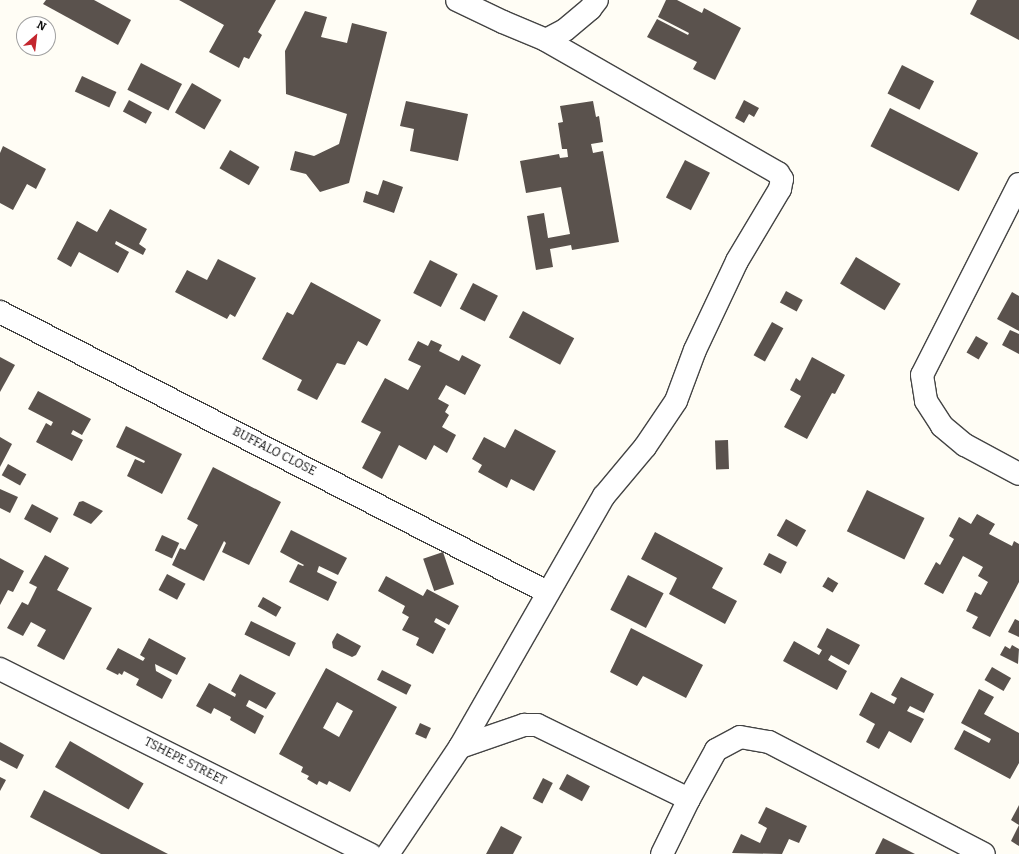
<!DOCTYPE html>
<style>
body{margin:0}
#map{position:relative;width:1019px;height:854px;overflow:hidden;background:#fffdf5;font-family:Bitter,serif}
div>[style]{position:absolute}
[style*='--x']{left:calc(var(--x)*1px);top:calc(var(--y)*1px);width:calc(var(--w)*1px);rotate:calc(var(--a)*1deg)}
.building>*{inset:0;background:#5a524d;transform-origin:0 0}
.roads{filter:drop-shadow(1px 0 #444) drop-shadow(-1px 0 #444) drop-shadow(0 1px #444) drop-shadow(0 -1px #444)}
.minor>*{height:22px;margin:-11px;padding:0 11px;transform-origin:11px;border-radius:11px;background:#fff}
span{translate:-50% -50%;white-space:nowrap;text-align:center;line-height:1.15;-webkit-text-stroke:4px #fff;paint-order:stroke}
.street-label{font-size:12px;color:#111}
.north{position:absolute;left:16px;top:16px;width:40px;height:40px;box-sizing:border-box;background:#fff;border:1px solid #a0a0a0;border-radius:50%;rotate:28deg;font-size:11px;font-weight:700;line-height:16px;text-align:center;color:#111}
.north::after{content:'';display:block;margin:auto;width:14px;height:18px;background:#c4262e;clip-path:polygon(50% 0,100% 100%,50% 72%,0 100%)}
</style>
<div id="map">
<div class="building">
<div style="clip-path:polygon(46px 0,94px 0,131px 20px,118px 45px,43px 4px)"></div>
<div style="clip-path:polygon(179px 0,276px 0,258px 32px,262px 35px,249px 59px,244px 57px,239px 68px,209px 52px,224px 25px)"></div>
<div style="clip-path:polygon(666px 0,677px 0,702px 13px,704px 8px,741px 28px,715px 80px,693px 69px,697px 62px,647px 37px,657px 19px,688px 35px,689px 33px,658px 17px)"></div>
<div style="clip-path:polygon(977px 0,1019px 0,1019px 40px,970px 14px)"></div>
<div style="clip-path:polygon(305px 11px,327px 17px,321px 37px,347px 43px,352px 23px,387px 32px,349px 183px,320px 192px,306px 174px,290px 170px,295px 151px,314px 156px,339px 144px,347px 114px,286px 94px,285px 51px)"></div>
<div style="left:141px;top:63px;width:46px;height:30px;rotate:27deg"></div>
<div style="left:902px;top:65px;width:36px;height:32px;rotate:27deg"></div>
<div style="left:82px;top:76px;width:38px;height:17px;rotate:25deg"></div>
<div style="left:192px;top:83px;width:34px;height:34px;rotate:30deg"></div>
<div style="left:129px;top:100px;width:26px;height:13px;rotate:28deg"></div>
<div style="clip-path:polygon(744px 100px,759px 108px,754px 117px,749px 114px,744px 123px,735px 118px)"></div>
<div style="clip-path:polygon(406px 101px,468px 114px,458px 161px,410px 151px,414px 129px,400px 126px)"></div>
<div style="clip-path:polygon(593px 101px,596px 117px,599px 116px,603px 142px,591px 144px,593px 153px,603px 151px,619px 242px,572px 250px,571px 245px,550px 249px,553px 267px,536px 270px,527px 216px,544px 213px,548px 238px,570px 234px,561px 187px,526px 193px,520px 161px,559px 154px,560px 158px,568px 157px,567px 149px,562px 149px,558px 123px,563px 122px,560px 106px)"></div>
<div style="left:890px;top:108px;width:99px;height:43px;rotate:27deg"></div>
<div style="clip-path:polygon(3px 146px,46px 169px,36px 189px,27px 184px,13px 210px,0 203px,0 153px)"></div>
<div style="left:230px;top:150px;width:34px;height:21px;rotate:30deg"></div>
<div style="left:685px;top:160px;width:28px;height:42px;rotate:27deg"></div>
<div style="clip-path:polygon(383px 180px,403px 187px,394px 213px,363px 202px,366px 191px,378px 195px)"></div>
<div style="clip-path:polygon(110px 209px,147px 229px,139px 244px,146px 249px,143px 255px,116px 241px,115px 244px,129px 252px,118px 273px,79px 252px,71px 267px,57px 259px,77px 221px,97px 232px)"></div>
<div style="left:856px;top:257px;width:52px;height:31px;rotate:31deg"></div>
<div style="clip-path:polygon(218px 259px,256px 278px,235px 317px,230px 314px,227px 319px,175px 292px,187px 270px,207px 280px)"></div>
<div style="left:430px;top:260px;width:31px;height:37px;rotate:27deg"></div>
<div style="clip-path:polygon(311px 282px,381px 320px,367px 346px,358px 341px,345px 365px,337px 363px,317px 400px,297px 390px,302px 380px,262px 359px,287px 312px,293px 315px)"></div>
<div style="left:473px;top:283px;width:28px;height:29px;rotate:27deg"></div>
<div style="left:786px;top:291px;width:19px;height:13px;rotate:28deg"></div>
<div style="clip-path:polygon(1012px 292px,1019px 296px,1019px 331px,997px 319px)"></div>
<div style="left:523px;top:311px;width:58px;height:30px;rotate:28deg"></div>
<div style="left:772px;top:322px;width:13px;height:38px;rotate:29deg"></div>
<div style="clip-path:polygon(1010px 330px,1019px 334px,1019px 354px,1002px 345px)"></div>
<div style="left:976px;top:336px;width:14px;height:19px;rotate:30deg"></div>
<div style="clip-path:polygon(431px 340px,442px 345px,439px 351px,459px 361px,462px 355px,481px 365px,465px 395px,446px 385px,438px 399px,449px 405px,445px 412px,449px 415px,442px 427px,456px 435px,447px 453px,434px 445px,426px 460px,399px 445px,382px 479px,362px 468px,381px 432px,361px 422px,385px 378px,408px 390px,421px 366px,408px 360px,418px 341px,428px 346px)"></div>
<div style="clip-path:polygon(0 357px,15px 365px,0 392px)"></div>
<div style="clip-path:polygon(812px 357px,845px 375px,835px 394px,832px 393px,807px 439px,784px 427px,801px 396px,790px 390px,796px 378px,800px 381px)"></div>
<div style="clip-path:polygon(38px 391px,91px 419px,82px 435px,73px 430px,71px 434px,83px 440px,72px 461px,36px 442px,46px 423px,51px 426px,53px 422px,28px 409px)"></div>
<div style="clip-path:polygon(126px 426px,182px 454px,162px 494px,127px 476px,135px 459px,144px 463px,145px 461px,116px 447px)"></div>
<div style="clip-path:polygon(515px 429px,556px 451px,534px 491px,511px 479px,507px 488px,478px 472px,482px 465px,472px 459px,484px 437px,505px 448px)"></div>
<div style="clip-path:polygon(0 437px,12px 444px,0 467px)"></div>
<div style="left:728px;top:440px;width:29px;height:13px;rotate:88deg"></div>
<div style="left:8px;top:464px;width:21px;height:13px;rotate:29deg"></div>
<div style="clip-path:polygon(213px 467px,281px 502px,249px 565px,222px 552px,226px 543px,224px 541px,204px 581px,172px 565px,180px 548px,185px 550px,198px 525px,187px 519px)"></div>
<div style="clip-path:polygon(0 489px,18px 497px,10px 513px,0 508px)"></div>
<div style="left:867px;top:490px;width:64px;height:46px;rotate:26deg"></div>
<div style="clip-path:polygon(83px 501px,103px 511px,91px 524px,73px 515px,79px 502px)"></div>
<div style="left:32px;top:504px;width:30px;height:17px;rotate:28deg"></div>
<div style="clip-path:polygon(977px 514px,995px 524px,989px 534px,1012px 546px,1014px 541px,1019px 544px,1019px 582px,990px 637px,972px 628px,978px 617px,966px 611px,975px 592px,981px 595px,988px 582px,978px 576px,983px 567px,963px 556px,943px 594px,924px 584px,936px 562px,940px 565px,954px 539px,949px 536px,959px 517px,971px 524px)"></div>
<div style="left:786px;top:519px;width:23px;height:19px;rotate:29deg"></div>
<div style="clip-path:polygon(291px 530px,347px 558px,338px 575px,319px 566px,317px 572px,337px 582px,328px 601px,289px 582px,298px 564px,303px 566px,304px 565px,280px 552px)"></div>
<div style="clip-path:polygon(655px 532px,723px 568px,712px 588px,737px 601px,725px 624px,669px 594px,677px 578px,641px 559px)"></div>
<div style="left:162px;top:535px;width:19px;height:17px;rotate:25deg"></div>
<div style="left:443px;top:552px;width:34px;height:21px;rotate:71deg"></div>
<div style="left:769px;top:553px;width:20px;height:13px;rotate:27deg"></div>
<div style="clip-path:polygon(45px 555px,69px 568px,57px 590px,92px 608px,64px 660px,37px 646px,46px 630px,31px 622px,23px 636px,7px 628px,22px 602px,28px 605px,37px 587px,29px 583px)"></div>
<div style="clip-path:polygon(0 558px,24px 571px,13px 592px,8px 590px,0 605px)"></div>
<div style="left:167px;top:574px;width:21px;height:18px;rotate:28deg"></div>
<div style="left:628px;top:575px;width:40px;height:39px;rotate:27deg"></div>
<div style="clip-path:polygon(386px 576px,423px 596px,427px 589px,459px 606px,449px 625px,436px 618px,434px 622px,446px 629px,433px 654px,416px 645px,419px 638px,402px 630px,409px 617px,402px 613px,405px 606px,378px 591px)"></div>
<div style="left:828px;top:577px;width:12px;height:11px;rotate:31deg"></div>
<div style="left:263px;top:597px;width:21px;height:11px;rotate:29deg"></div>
<div style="clip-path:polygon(1015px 619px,1019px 621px,1019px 637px,1008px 632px)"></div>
<div style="left:251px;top:621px;width:50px;height:15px;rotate:26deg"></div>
<div style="clip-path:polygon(631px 628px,703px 665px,686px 698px,643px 676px,637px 686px,610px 672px)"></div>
<div style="clip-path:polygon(827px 628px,860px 645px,849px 665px,831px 655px,828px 660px,847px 671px,837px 690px,783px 661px,794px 641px,819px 655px,822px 650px,817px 647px)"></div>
<div style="clip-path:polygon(337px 633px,361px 646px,356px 655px,352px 657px,333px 648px,332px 642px)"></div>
<div style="clip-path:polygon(149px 638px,186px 658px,177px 675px,155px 664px,156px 671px,172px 680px,162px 699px,136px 685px,139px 679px,124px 671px,122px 675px,119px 673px,118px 675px,106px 669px,118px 648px,143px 661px,145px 658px,140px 655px)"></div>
<div style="clip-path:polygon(1012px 645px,1019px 649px,1018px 664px,1000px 655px,1005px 646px,1010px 649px)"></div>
<div style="left:992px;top:667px;width:22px;height:15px;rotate:30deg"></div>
<div style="clip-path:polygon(evenodd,326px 668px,397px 707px,350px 792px,329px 781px,327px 785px,319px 781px,317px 785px,307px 779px,309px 776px,301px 772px,303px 767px,279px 754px,326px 668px,337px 702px,353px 711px,339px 737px,323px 728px,337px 702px)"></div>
<div style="left:382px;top:670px;width:33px;height:11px;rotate:27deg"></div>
<div style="clip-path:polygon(240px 674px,276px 693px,266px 709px,249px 700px,246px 706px,264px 716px,255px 734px,230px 720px,231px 717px,214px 708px,211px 714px,196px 706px,209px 683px,235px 697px,236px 694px,231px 691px)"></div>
<div style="clip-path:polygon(901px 677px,934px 694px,924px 713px,910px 706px,907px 711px,924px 719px,911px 743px,889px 731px,879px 749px,866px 742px,875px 724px,859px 715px,871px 692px,894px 704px,897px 698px,891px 695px)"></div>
<div style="clip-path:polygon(979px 689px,994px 697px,984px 714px,1019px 733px,1019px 763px,1010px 779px,954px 749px,964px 730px,989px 743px,991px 739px,961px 723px)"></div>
<div style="left:420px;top:723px;width:12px;height:12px;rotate:24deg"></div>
<div style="left:70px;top:741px;width:85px;height:30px;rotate:30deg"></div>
<div style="clip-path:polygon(0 742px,24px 755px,17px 769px,0 760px)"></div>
<div style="left:567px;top:774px;width:26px;height:17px;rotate:28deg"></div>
<div style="clip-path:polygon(0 777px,6px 780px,0 791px)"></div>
<div style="left:543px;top:778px;width:11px;height:23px;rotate:27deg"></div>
<div style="clip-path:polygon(44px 790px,168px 854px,101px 854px,30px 817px)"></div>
<div style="clip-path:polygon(1019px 805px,1019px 825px,1011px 820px)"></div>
<div style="clip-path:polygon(766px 807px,807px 826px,799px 843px,789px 839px,782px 854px,732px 853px,741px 834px,760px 843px,767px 828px,758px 823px)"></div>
<div style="clip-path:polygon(1019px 825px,1019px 846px,1011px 841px)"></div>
<div style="clip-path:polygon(501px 826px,522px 837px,513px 854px,486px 854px)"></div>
<div style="clip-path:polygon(883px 838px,915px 854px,875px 854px)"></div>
</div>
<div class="roads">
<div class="minor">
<div style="--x:457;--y:0;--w:51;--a:25.6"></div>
<div style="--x:503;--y:22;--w:47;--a:22.7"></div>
<div style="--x:546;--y:40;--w:21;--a:-28"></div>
<div style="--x:565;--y:30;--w:33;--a:-40"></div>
<div style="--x:590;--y:9;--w:11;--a:-52"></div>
<div style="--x:1019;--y:184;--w:214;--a:116.9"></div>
<div style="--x:922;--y:375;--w:26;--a:81"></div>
<div style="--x:926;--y:401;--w:30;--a:57"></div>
<div style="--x:942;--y:426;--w:30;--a:40"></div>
<div style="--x:965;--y:445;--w:61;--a:28.2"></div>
<div style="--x:0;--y:312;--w:614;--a:27.11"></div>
<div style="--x:0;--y:669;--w:414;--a:26.6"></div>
<div style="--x:460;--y:747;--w:68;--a:-19"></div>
<div style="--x:524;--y:725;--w:13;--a:0"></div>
<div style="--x:537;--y:725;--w:169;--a:26"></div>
<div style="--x:388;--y:854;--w:129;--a:-56.1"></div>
<div style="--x:460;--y:747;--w:289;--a:-60.2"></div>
<div style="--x:604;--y:496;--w:64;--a:-50.1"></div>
<div style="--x:645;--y:447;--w:55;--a:-56"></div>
<div style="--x:676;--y:401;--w:54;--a:-69.6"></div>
<div style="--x:695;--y:350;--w:98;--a:-64.7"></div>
<div style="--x:737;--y:261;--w:84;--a:-59.2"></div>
<div style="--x:780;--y:189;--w:10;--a:-79"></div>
<div style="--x:782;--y:179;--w:7;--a:-124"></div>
<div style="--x:778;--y:173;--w:267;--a:-150.2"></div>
<div style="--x:662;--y:854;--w:61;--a:-63.9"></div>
<div style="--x:689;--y:799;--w:56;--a:-61.1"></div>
<div style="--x:716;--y:750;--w:27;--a:-28"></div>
<div style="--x:740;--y:737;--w:29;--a:10"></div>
<div style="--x:769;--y:742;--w:242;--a:27.5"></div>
</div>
</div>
<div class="street-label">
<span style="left:274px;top:452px;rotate:27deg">BUFFALO CLOSE</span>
<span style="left:185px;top:762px;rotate:27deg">TSHEPE STREET</span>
</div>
<div class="north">N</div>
</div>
